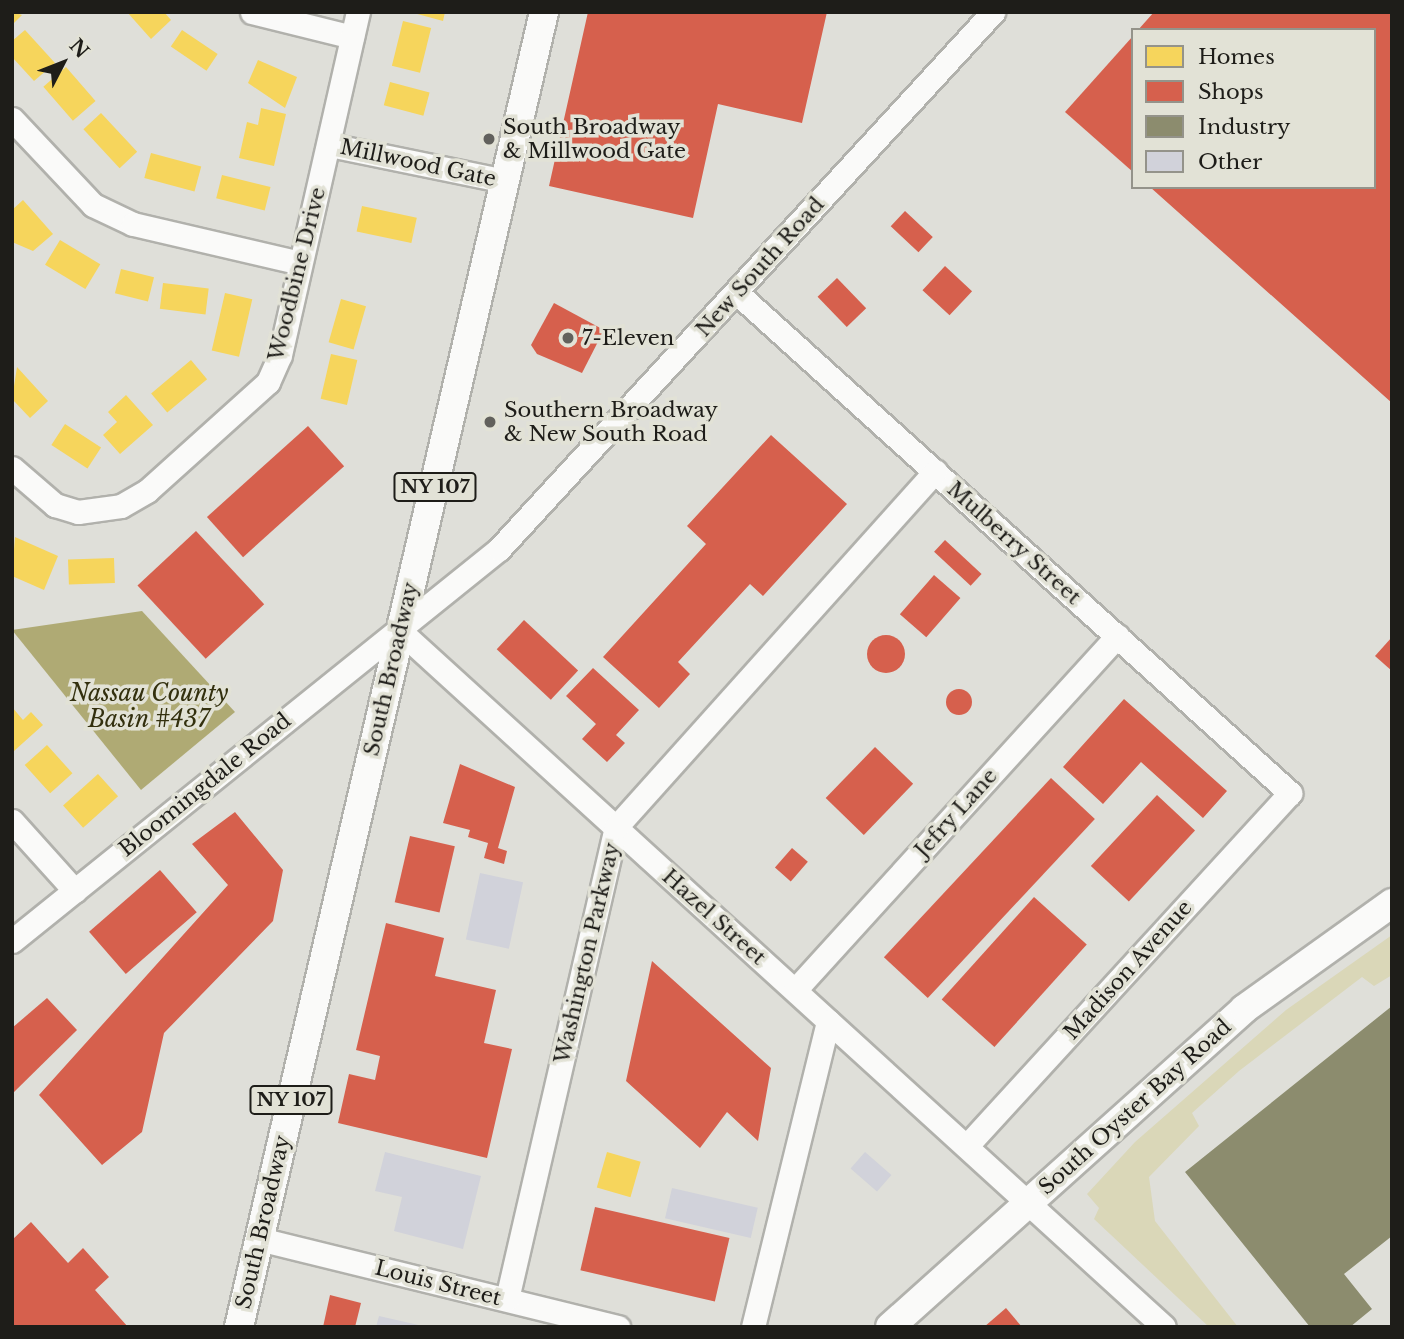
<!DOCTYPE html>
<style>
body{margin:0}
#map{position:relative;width:1404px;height:1339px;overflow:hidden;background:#dfdfd9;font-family:"Libre Baskerville",serif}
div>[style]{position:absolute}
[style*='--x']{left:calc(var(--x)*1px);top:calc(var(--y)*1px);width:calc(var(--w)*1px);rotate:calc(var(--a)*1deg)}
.green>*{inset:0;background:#dad7b8}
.water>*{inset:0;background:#afaa74}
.homes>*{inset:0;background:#f6d55c;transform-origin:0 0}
.shops>*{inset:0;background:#d6604d;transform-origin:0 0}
.round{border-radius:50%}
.industry>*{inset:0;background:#8c8c6e}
.building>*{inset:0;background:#d1d2da;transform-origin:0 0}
.roads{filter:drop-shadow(2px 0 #b1b1ac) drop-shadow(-2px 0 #b1b1ac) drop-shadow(0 2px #b1b1ac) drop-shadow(0 -2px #b1b1ac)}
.minor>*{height:23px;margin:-11.5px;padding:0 11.5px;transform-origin:11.5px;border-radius:11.5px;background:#fafaf9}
.major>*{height:28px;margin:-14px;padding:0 14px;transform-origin:14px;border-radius:14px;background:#fafaf9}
.dots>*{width:19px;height:19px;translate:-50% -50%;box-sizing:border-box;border:4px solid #e2e2d6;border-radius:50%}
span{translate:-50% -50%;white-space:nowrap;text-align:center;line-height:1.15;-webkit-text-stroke:7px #e2e2d6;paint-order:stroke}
.shield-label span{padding:2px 5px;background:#e2e2d6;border:2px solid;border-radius:5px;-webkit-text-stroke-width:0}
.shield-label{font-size:19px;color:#1e1d19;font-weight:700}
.poi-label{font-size:21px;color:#1e1d19}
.left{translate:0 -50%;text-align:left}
.street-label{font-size:21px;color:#1e1d19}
.water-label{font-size:23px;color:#33300e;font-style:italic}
.frame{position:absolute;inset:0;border:14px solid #1e1d19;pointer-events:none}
.legend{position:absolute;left:1131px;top:28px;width:245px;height:161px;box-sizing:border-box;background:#e2e2d6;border:2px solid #94938a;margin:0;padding:9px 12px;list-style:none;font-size:21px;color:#1e1d19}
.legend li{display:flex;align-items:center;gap:14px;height:35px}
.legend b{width:35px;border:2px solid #94938a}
.north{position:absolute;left:28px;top:28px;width:70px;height:70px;-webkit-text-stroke:5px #e2e2d6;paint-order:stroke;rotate:48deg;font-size:19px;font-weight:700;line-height:28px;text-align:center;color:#1e1d19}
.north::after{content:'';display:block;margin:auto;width:24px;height:32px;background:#1e1d19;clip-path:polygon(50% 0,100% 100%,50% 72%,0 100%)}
</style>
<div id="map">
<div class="green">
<div style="clip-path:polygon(1392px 935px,1392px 975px,1374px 986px,1362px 977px,1239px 1071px,1192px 1113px,1199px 1126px,1149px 1177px,1155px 1221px,1238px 1327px,1209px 1327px,1094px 1219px,1099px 1208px,1087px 1194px,1135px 1142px,1286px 1010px)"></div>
</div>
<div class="water">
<div style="clip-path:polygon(142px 611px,235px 712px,141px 790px,12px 630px)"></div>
</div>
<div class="homes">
<div style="clip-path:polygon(12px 12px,22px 15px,12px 25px)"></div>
<div style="clip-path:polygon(127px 12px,164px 12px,171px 20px,151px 39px)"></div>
<div style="clip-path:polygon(410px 12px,445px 12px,443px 21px)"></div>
<div style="left:403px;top:21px;width:29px;height:46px;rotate:14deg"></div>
<div style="clip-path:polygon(25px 30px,55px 63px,34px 81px,12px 57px,12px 41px)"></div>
<div style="left:182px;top:30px;width:43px;height:20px;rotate:34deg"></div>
<div style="clip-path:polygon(258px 60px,297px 77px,285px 108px,248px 83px)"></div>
<div style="left:66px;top:67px;width:45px;height:30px;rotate:49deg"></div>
<div style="left:390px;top:82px;width:41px;height:24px;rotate:15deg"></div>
<div style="clip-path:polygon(261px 108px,286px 114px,274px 166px,239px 158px,247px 122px,258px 125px)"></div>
<div style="left:101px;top:113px;width:53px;height:24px;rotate:47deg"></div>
<div style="left:151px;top:153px;width:52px;height:26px;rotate:15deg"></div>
<div style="left:222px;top:175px;width:50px;height:24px;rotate:14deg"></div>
<div style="clip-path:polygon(23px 200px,53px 234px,33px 251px,12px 242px,12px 210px)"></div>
<div style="left:362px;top:206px;width:56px;height:26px;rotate:12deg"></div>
<div style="left:60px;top:240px;width:47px;height:29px;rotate:31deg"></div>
<div style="left:121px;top:269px;width:34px;height:25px;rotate:14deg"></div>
<div style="left:163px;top:283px;width:46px;height:26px;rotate:7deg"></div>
<div style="left:225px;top:293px;width:28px;height:59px;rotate:13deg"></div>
<div style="left:341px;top:299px;width:26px;height:45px;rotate:16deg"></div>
<div style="left:331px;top:354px;width:27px;height:46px;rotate:13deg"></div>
<div style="left:191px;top:360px;width:25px;height:52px;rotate:50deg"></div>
<div style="clip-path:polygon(17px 367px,48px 401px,30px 418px,12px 399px)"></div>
<div style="clip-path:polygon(126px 395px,153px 425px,120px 454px,103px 435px,117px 422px,108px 412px)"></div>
<div style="left:65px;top:424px;width:43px;height:25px;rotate:33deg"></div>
<div style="clip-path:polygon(15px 537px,58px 556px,44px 590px,12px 576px)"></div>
<div style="left:114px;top:558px;width:25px;height:46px;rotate:88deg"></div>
<div style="clip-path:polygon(12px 707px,23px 720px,31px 712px,43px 725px,14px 751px)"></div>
<div style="left:47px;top:745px;width:38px;height:30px;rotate:48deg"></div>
<div style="left:98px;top:774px;width:30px;height:47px;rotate:48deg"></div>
<div style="left:607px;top:1152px;width:35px;height:37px;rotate:16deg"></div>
</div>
<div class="shops">
<div style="clip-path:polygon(588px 12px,827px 12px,802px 123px,718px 104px,693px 218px,549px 186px)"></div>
<div style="clip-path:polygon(1154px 12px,1392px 12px,1392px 403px,1150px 187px,1374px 187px,1374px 30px,1138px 30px)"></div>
<div style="clip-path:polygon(1133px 36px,1133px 172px,1065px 112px)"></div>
<div style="left:905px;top:211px;width:38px;height:21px;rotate:43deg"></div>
<div style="left:945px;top:266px;width:37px;height:33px;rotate:43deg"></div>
<div style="left:837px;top:278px;width:42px;height:27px;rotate:46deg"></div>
<div style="clip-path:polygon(554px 303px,604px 330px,582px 373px,537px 354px,531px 345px)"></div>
<div style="left:308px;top:426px;width:54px;height:136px;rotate:48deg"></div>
<div style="clip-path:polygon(771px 435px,847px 504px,763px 596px,750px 584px,678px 662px,690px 674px,659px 708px,603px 657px,706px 544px,687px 526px)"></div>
<div style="left:196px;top:531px;width:100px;height:80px;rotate:47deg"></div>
<div style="left:945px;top:540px;width:50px;height:16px;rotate:43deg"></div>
<div style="left:934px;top:575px;width:35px;height:52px;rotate:41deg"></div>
<div style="left:524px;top:620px;width:74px;height:40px;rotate:43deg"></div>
<div class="round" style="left:867px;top:635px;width:38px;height:38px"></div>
<div style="clip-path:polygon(1392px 637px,1392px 671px,1375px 656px)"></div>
<div style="clip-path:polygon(593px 668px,639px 710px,616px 735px,625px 743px,607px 762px,582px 739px,596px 724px,566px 696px)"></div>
<div class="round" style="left:946px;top:689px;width:26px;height:26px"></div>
<div style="clip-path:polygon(1124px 699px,1227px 791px,1203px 818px,1141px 762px,1103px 804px,1063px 767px)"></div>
<div style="left:875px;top:747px;width:53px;height:71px;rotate:44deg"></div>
<div style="clip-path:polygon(460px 764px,515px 787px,498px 848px,507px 851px,504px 864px,484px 858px,488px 843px,468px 837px,470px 830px,443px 823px)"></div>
<div style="left:1051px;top:778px;width:60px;height:245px;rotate:43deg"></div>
<div style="left:1157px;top:795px;width:52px;height:97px;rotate:43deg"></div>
<div style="clip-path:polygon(235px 812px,283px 870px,273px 921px,164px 1033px,142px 1132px,102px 1165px,39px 1095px,228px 885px,192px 844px)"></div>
<div style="left:410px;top:836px;width:46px;height:68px;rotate:13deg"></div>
<div style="left:792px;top:848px;width:21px;height:26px;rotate:41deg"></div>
<div style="left:160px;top:870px;width:56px;height:94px;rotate:49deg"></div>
<div style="left:1034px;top:897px;width:71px;height:138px;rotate:42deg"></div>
<div style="clip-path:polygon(386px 923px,444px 938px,435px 976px,496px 990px,484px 1043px,512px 1049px,487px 1158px,338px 1123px,349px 1074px,375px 1080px,380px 1056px,356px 1050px)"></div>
<div style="clip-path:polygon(652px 961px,771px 1068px,758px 1141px,727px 1112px,700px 1148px,626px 1081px)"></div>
<div style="clip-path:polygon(47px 998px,77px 1030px,12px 1094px,12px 1028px)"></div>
<div style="left:595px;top:1207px;width:138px;height:65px;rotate:13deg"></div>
<div style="clip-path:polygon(31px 1222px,68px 1263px,83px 1248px,109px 1277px,95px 1290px,128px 1327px,12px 1327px,12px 1240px)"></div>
<div style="clip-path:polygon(330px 1295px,361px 1303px,355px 1327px,323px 1327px)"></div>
<div style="clip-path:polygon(1006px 1308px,1022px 1327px,984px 1327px)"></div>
</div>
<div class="industry">
<div style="clip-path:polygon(1392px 1006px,1392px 1236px,1344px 1274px,1372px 1309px,1350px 1327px,1310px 1327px,1185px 1172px)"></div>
</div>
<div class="building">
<div style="left:480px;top:873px;width:44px;height:68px;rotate:12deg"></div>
<div style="clip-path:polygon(385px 1152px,481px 1176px,463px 1249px,394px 1231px,402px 1197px,375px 1191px)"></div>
<div style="left:865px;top:1152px;width:35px;height:22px;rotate:41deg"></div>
<div style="left:672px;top:1188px;width:88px;height:31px;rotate:13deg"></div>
<div style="clip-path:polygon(379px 1316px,423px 1326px,423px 1327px,376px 1327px)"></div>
</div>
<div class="roads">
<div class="minor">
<div style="--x:252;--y:12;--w:103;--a:14"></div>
<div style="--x:12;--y:119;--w:118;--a:46.7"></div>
<div style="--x:93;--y:205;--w:44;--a:25.4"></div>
<div style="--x:133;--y:224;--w:171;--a:13.1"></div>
<div style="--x:330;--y:145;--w:180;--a:11.6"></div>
<div style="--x:737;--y:293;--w:746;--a:42.12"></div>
<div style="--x:1290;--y:793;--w:478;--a:132.5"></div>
<div style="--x:12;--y:468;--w:57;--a:40.7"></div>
<div style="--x:55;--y:505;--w:24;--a:17"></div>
<div style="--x:78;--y:512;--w:43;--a:-7.9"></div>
<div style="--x:121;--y:506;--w:30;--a:-30"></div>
<div style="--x:147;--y:491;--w:163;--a:-42"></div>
<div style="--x:268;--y:382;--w:30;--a:-66"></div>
<div style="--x:280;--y:355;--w:352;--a:-77.2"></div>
<div style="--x:400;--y:631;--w:1033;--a:42.33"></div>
<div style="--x:12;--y:821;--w:94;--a:48"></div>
<div style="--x:12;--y:941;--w:625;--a:-38.83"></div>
<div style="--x:499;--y:549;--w:730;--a:-47.39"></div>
<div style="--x:795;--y:990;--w:479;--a:-47.7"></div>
<div style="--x:259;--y:1239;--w:370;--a:13.8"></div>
<div style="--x:507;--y:1299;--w:484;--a:-77"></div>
<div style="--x:616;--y:827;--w:478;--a:-48.1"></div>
<div style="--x:753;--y:1327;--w:315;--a:-76.2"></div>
</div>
<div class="major">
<div style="--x:239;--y:1327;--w:1350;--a:-76.94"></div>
<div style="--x:890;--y:1327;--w:476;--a:-41.9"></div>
<div style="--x:1244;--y:1009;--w:182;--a:-35.6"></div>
</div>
</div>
<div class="dots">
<div style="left:489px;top:139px;background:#62615c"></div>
<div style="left:568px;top:338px;background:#62615c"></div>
<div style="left:490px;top:422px;background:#62615c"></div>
</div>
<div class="shield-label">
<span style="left:435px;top:487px">NY 107</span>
<span style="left:291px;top:1100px">NY 107</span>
</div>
<div class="poi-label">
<span class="left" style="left:503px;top:139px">South Broadway<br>&amp; Millwood Gate</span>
<span class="left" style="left:582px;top:338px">7-Eleven</span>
<span class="left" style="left:504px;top:422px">Southern Broadway<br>&amp; New South Road</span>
</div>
<div class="street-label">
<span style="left:418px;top:163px;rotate:12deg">Millwood Gate</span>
<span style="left:760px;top:267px;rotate:-48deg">New South Road</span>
<span style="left:297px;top:274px;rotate:-76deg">Woodbine Drive</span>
<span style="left:1014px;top:543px;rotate:42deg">Mulberry Street</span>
<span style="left:391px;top:669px;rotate:-77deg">South Broadway</span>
<span style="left:205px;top:785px;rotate:-39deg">Bloomingdale Road</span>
<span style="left:956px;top:813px;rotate:-48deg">Jefry Lane</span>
<span style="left:714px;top:917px;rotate:42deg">Hazel Street</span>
<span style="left:587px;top:953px;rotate:-77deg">Washington Parkway</span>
<span style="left:1128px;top:970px;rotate:-48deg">Madison Avenue</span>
<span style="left:1135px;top:1107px;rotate:-42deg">South Oyster Bay Road</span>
<span style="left:263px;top:1222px;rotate:-77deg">South Broadway</span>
<span style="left:438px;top:1283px;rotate:14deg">Louis Street</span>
</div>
<div class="water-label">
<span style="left:149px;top:706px">Nassau County<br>Basin #437</span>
</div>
<div class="frame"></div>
<ul class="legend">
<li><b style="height:19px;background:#f6d55c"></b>Homes</li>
<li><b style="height:19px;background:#d6604d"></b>Shops</li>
<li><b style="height:19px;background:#8c8c6e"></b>Industry</li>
<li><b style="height:19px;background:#d1d2da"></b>Other</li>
</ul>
<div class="north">N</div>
</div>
